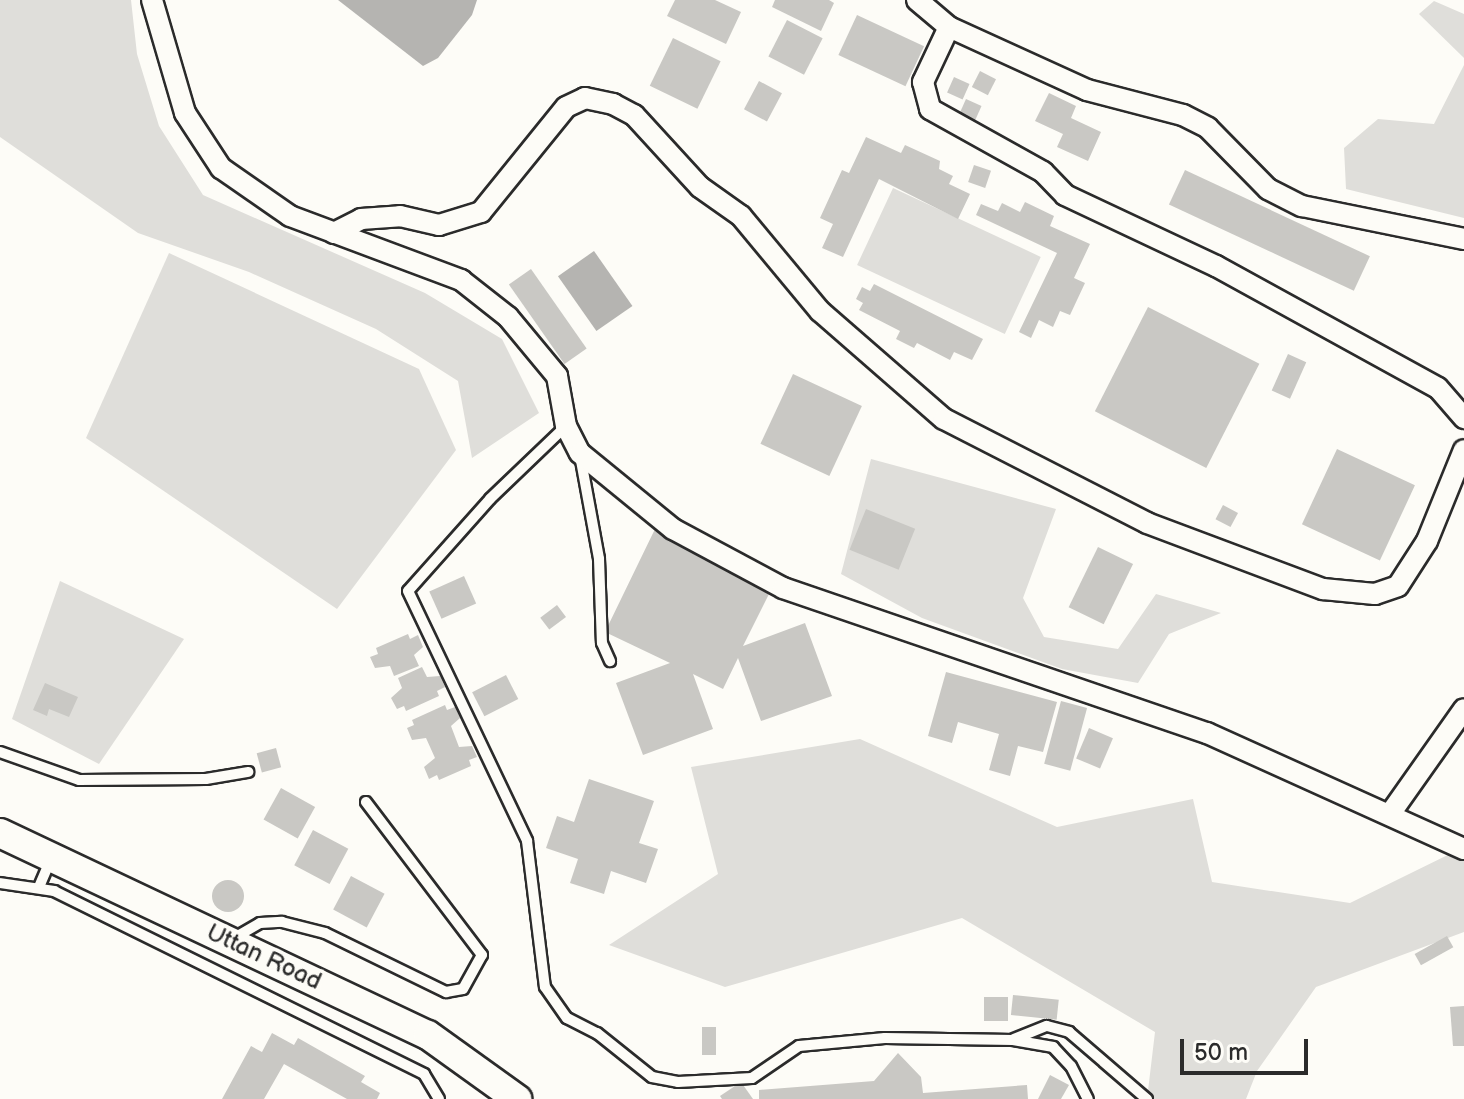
<!DOCTYPE html>
<style>
body{margin:0}
#map{position:relative;width:1464px;height:1099px;overflow:hidden;background:#fdfcf7;font-family:"Balsamiq Sans",sans-serif}
div>[style]{position:absolute}
[style*='--x']{left:calc(var(--x)*1px);top:calc(var(--y)*1px);width:calc(var(--w)*1px);rotate:calc(var(--a)*1deg)}
.green>*{inset:0;background:#dfdeda;transform-origin:0 0}
.water>*{inset:0;background:#b5b4b1;transform-origin:0 0}
.building>*{inset:0;background:#c9c8c4;transform-origin:0 0}
.round{border-radius:50%}
.roads{filter:drop-shadow(2px 0 #2b2b2b) drop-shadow(-2px 0 #2b2b2b) drop-shadow(0 2px #2b2b2b) drop-shadow(0 -2px #2b2b2b)}
.lane>*{height:10px;margin:-5px;padding:0 5px;transform-origin:5px;border-radius:5px;background:#fdfcf7}
.street>*{height:20px;margin:-10px;padding:0 10px;transform-origin:10px;border-radius:10px;background:#fdfcf7}
.secondary>*{height:28px;margin:-14px;padding:0 14px;transform-origin:14px;border-radius:14px;background:#fdfcf7}
span{translate:-50% -50%;white-space:nowrap;text-align:center;line-height:1.15;-webkit-text-stroke:7px #fdfcf7;paint-order:stroke}
.street-label{font-size:24px;color:#2b2b2b}
.scale{position:absolute;left:1180px;top:1039px;width:128px;height:36px;box-sizing:border-box;border:4px solid #2b2b2b;border-top:0;padding-left:10px;font-size:24px;line-height:28px;white-space:nowrap;color:#2b2b2b;-webkit-text-stroke:6px #fdfcf7;paint-order:stroke}
</style>
<div id="map">
<div class="green">
<div style="clip-path:polygon(0 0,131px 0,137px 54px,159px 126px,203px 195px,425px 293px,502px 339px,539px 413px,472px 458px,458px 381px,376px 329px,249px 272px,138px 233px,0 137px)"></div>
<div style="clip-path:polygon(1434px 1px,1464px 14px,1464px 58px,1419px 14px)"></div>
<div style="clip-path:polygon(1464px 65px,1464px 218px,1346px 189px,1344px 148px,1378px 119px,1434px 124px)"></div>
<div style="left:893px;top:188px;width:163px;height:85px;rotate:25deg"></div>
<div style="clip-path:polygon(169px 253px,419px 369px,456px 450px,337px 609px,86px 438px)"></div>
<div style="clip-path:polygon(871px 459px,1056px 509px,1023px 598px,1044px 637px,1118px 649px,1156px 594px,1221px 613px,1169px 634px,1138px 683px,1062px 669px,922px 618px,841px 574px)"></div>
<div style="clip-path:polygon(60px 581px,184px 639px,99px 764px,12px 719px)"></div>
<div style="clip-path:polygon(860px 739px,1057px 827px,1193px 799px,1212px 882px,1350px 903px,1464px 847px,1464px 932px,1316px 987px,1257px 1071px,1246px 1099px,1147px 1099px,1155px 1032px,962px 918px,725px 987px,609px 945px,718px 874px,691px 767px)"></div>
</div>
<div class="water">
<div style="clip-path:polygon(338px 0,477px 0,472px 15px,438px 58px,423px 66px)"></div>
<div style="left:594px;top:251px;width:67px;height:44px;rotate:55deg"></div>
</div>
<div class="building">
<div style="clip-path:polygon(675px 0,715px 0,741px 12px,726px 44px,667px 16px)"></div>
<div style="clip-path:polygon(775px 0,829px 0,834px 3px,821px 31px,772px 7px)"></div>
<div style="left:857px;top:15px;width:74px;height:44px;rotate:25deg"></div>
<div style="left:787px;top:20px;width:40px;height:41px;rotate:27deg"></div>
<div style="left:673px;top:38px;width:53px;height:53px;rotate:26deg"></div>
<div style="left:980px;top:71px;width:18px;height:18px;rotate:27deg"></div>
<div style="left:954px;top:77px;width:17px;height:17px;rotate:24deg"></div>
<div style="left:759px;top:81px;width:26px;height:32px;rotate:28deg"></div>
<div style="clip-path:polygon(1049px 93px,1076px 106px,1071px 118px,1101px 132px,1088px 161px,1057px 147px,1063px 134px,1035px 121px)"></div>
<div style="left:966px;top:99px;width:17px;height:19px;rotate:24deg"></div>
<div style="clip-path:polygon(866px 137px,901px 153px,905px 145px,940px 161px,939px 169px,953px 176px,949px 184px,970px 194px,958px 219px,879px 179px,843px 257px,822px 248px,833px 224px,820px 218px,842px 170px,849px 173px)"></div>
<div style="left:974px;top:165px;width:18px;height:18px;rotate:19deg"></div>
<div style="left:1185px;top:170px;width:204px;height:38px;rotate:25deg"></div>
<div style="clip-path:polygon(1025px 202px,1054px 216px,1050px 226px,1090px 244px,1074px 278px,1085px 283px,1070px 315px,1060px 311px,1053px 327px,1039px 320px,1031px 338px,1019px 332px,1057px 253px,976px 215px,981px 204px,998px 211px,1002px 203px,1020px 212px)"></div>
<div style="left:531px;top:269px;width:97px;height:27px;rotate:55deg"></div>
<div style="clip-path:polygon(874px 284px,983px 339px,972px 360px,954px 352px,950px 360px,917px 343px,914px 348px,896px 339px,900px 331px,859px 310px,863px 303px,856px 299px,862px 287px,870px 291px)"></div>
<div style="left:1148px;top:307px;width:125px;height:117px;rotate:27deg"></div>
<div style="left:1288px;top:354px;width:20px;height:40px;rotate:24deg"></div>
<div style="left:793px;top:374px;width:76px;height:77px;rotate:25deg"></div>
<div style="left:1337px;top:449px;width:86px;height:83px;rotate:25deg"></div>
<div style="left:1223px;top:505px;width:17px;height:16px;rotate:28deg"></div>
<div style="left:866px;top:509px;width:53px;height:44px;rotate:22deg"></div>
<div style="clip-path:polygon(655px 529px,773px 586px,743px 646px,805px 623px,832px 696px,761px 721px,738px 658px,723px 689px,693px 674px,713px 729px,643px 755px,616px 683px,670px 663px,605px 632px)"></div>
<div style="left:1098px;top:547px;width:39px;height:67px;rotate:26deg"></div>
<div style="left:464px;top:576px;width:30px;height:38px;rotate:66deg"></div>
<div style="left:557px;top:605px;width:15px;height:21px;rotate:53deg"></div>
<div style="clip-path:polygon(408px 634px,410px 639px,418px 635px,423px 647px,414px 655px,419px 666px,394px 676px,390px 666px,375px 668px,370px 657px,378px 654px,376px 648px)"></div>
<div style="clip-path:polygon(422px 667px,427px 677px,440px 676px,445px 687px,437px 691px,439px 696px,406px 711px,404px 706px,397px 709px,391px 698px,402px 688px,398px 678px)"></div>
<div style="clip-path:polygon(946px 672px,1057px 702px,1043px 752px,1018px 746px,1010px 776px,989px 770px,999px 734px,958px 722px,952px 743px,928px 736px)"></div>
<div style="left:506px;top:675px;width:27px;height:38px;rotate:63deg"></div>
<div style="clip-path:polygon(45px 683px,78px 697px,69px 717px,49px 709px,47px 716px,33px 710px)"></div>
<div style="left:1061px;top:701px;width:27px;height:65px;rotate:15deg"></div>
<div style="clip-path:polygon(445px 705px,447px 710px,455px 707px,460px 718px,451px 726px,459px 747px,472px 746px,477px 757px,469px 760px,471px 766px,439px 780px,437px 775px,429px 779px,424px 767px,435px 758px,426px 738px,412px 740px,407px 728px,414px 725px,412px 720px)"></div>
<div style="left:1089px;top:728px;width:26px;height:33px;rotate:23deg"></div>
<div style="left:276px;top:748px;width:20px;height:20px;rotate:75deg"></div>
<div style="clip-path:polygon(589px 779px,654px 801px,639px 843px,658px 849px,646px 883px,611px 871px,604px 894px,570px 883px,578px 859px,546px 848px,557px 816px,574px 822px)"></div>
<div style="left:281px;top:788px;width:39px;height:36px;rotate:29deg"></div>
<div style="left:313px;top:830px;width:40px;height:40px;rotate:28deg"></div>
<div style="left:351px;top:876px;width:38px;height:38px;rotate:28deg"></div>
<div class="round" style="left:212px;top:880px;width:32px;height:32px"></div>
<div style="left:1447px;top:936px;width:13px;height:37px;rotate:61deg"></div>
<div style="left:1013px;top:995px;width:46px;height:20px;rotate:6deg"></div>
<div style="left:984px;top:997px;width:24px;height:24px"></div>
<div style="clip-path:polygon(1464px 1006px,1464px 1046px,1453px 1046px,1450px 1007px)"></div>
<div style="left:702px;top:1027px;width:14px;height:28px"></div>
<div style="clip-path:polygon(272px 1033px,294px 1045px,298px 1038px,365px 1076px,361px 1082px,380px 1093px,377px 1099px,347px 1099px,284px 1064px,264px 1099px,222px 1099px,251px 1046px,262px 1052px)"></div>
<div style="clip-path:polygon(898px 1053px,921px 1077px,923px 1093px,1027px 1085px,1028px 1099px,759px 1099px,759px 1090px,874px 1081px)"></div>
<div style="clip-path:polygon(1050px 1075px,1069px 1085px,1061px 1099px,1038px 1099px)"></div>
<div style="clip-path:polygon(741px 1082px,753px 1099px,722px 1099px,720px 1096px)"></div>
</div>
<div class="roads">
<div class="lane">
<div style="--x:566;--y:426;--w:105;--a:136.2"></div>
<div style="--x:490;--y:499;--w:123;--a:131.7"></div>
<div style="--x:408;--y:591;--w:277;--a:64.5"></div>
<div style="--x:527;--y:841;--w:147;--a:83"></div>
<div style="--x:545;--y:987;--w:38;--a:55"></div>
<div style="--x:567;--y:1018;--w:34;--a:27"></div>
<div style="--x:597;--y:1033;--w:70;--a:38.7"></div>
<div style="--x:652;--y:1077;--w:26;--a:11"></div>
<div style="--x:678;--y:1082;--w:74;--a:-3.1"></div>
<div style="--x:752;--y:1078;--w:57;--a:-34.2"></div>
<div style="--x:799;--y:1046;--w:86;--a:-5.3"></div>
<div style="--x:885;--y:1038;--w:128;--a:0.9"></div>
<div style="--x:1013;--y:1040;--w:41;--a:9.9"></div>
<div style="--x:1053;--y:1047;--w:26;--a:47"></div>
<div style="--x:1071;--y:1066;--w:37;--a:63"></div>
<div style="--x:580;--y:455;--w:106;--a:79.6"></div>
<div style="--x:599;--y:559;--w:84;--a:88"></div>
<div style="--x:602;--y:643;--w:20;--a:66"></div>
<div style="--x:0;--y:752;--w:84;--a:19.5"></div>
<div style="--x:79;--y:780;--w:127;--a:-0.5"></div>
<div style="--x:206;--y:779;--w:43;--a:-9.5"></div>
<div style="--x:0;--y:883;--w:55;--a:8.4"></div>
<div style="--x:54;--y:891;--w:413;--a:26.3"></div>
<div style="--x:424;--y:1074;--w:29;--a:59"></div>
<div style="--x:39;--y:887;--w:30;--a:-67"></div>
<div style="--x:234;--y:938;--w:30;--a:-30"></div>
<div style="--x:260;--y:923;--w:22;--a:-3"></div>
<div style="--x:282;--y:922;--w:44;--a:14.3"></div>
<div style="--x:325;--y:933;--w:135;--a:26"></div>
<div style="--x:446;--y:992;--w:17;--a:-10"></div>
<div style="--x:463;--y:989;--w:39;--a:-61"></div>
<div style="--x:482;--y:955;--w:192;--a:-127.2"></div>
<div style="--x:1014;--y:1039;--w:35;--a:-22"></div>
<div style="--x:1047;--y:1026;--w:23;--a:15"></div>
<div style="--x:1069;--y:1032;--w:103;--a:40.7"></div>
</div>
<div class="street">
<div style="--x:152;--y:0;--w:118;--a:73.7"></div>
<div style="--x:185;--y:113;--w:66;--a:56.8"></div>
<div style="--x:221;--y:168;--w:84;--a:34.8"></div>
<div style="--x:290;--y:216;--w:183;--a:20.5"></div>
<div style="--x:461;--y:280;--w:60;--a:38.2"></div>
<div style="--x:508;--y:317;--w:77;--a:50.3"></div>
<div style="--x:557;--y:376;--w:51;--a:79.8"></div>
<div style="--x:566;--y:426;--w:30;--a:63"></div>
<div style="--x:580;--y:453;--w:120;--a:39.3"></div>
<div style="--x:673;--y:529;--w:125;--a:28.2"></div>
<div style="--x:783;--y:588;--w:448;--a:18.9"></div>
<div style="--x:1207;--y:733;--w:282;--a:24.3"></div>
<div style="--x:917;--y:0;--w:42;--a:40.2"></div>
<div style="--x:949;--y:27;--w:152;--a:24.5"></div>
<div style="--x:1087;--y:90;--w:99;--a:14.6"></div>
<div style="--x:1183;--y:115;--w:28;--a:27"></div>
<div style="--x:1208;--y:128;--w:86;--a:45.5"></div>
<div style="--x:1268;--y:189;--w:38;--a:27"></div>
<div style="--x:1302;--y:206;--w:165;--a:11.5"></div>
<div style="--x:949;--y:27;--w:61;--a:115.3"></div>
<div style="--x:923;--y:82;--w:28;--a:75"></div>
<div style="--x:930;--y:109;--w:129;--a:29.1"></div>
<div style="--x:1043;--y:172;--w:32;--a:46"></div>
<div style="--x:1065;--y:195;--w:167;--a:25.2"></div>
<div style="--x:1216;--y:266;--w:253;--a:28.8"></div>
<div style="--x:1438;--y:388;--w:40;--a:49"></div>
<div style="--x:334;--y:233;--w:30;--a:-27"></div>
<div style="--x:361;--y:219;--w:39;--a:-4"></div>
<div style="--x:400;--y:216;--w:40;--a:13"></div>
<div style="--x:439;--y:225;--w:44;--a:-17.2"></div>
<div style="--x:481;--y:212;--w:135;--a:-51"></div>
<div style="--x:566;--y:107;--w:21;--a:-25"></div>
<div style="--x:585;--y:98;--w:29;--a:12"></div>
<div style="--x:613;--y:104;--w:24;--a:28"></div>
<div style="--x:634;--y:115;--w:98;--a:47.5"></div>
<div style="--x:700;--y:187;--w:50;--a:35.3"></div>
<div style="--x:741;--y:216;--w:124;--a:50.3"></div>
<div style="--x:820;--y:311;--w:164;--a:41.1"></div>
<div style="--x:944;--y:419;--w:228;--a:27.1"></div>
<div style="--x:1147;--y:523;--w:188;--a:20.6"></div>
<div style="--x:1323;--y:589;--w:52;--a:5.5"></div>
<div style="--x:1375;--y:594;--w:24;--a:-19"></div>
<div style="--x:1398;--y:586;--w:54;--a:-57.2"></div>
<div style="--x:1427;--y:541;--w:98;--a:-67.9"></div>
<div style="--x:1390;--y:814;--w:128;--a:-54.8"></div>
</div>
<div class="secondary">
<div style="--x:0;--y:833;--w:473;--a:25.3"></div>
<div style="--x:428;--y:1035;--w:110;--a:35.7"></div>
</div>
</div>
<div class="street-label">
<span style="left:264px;top:957px;rotate:25deg">Uttan Road</span>
</div>
<div class="scale">50 m</div>
</div>
